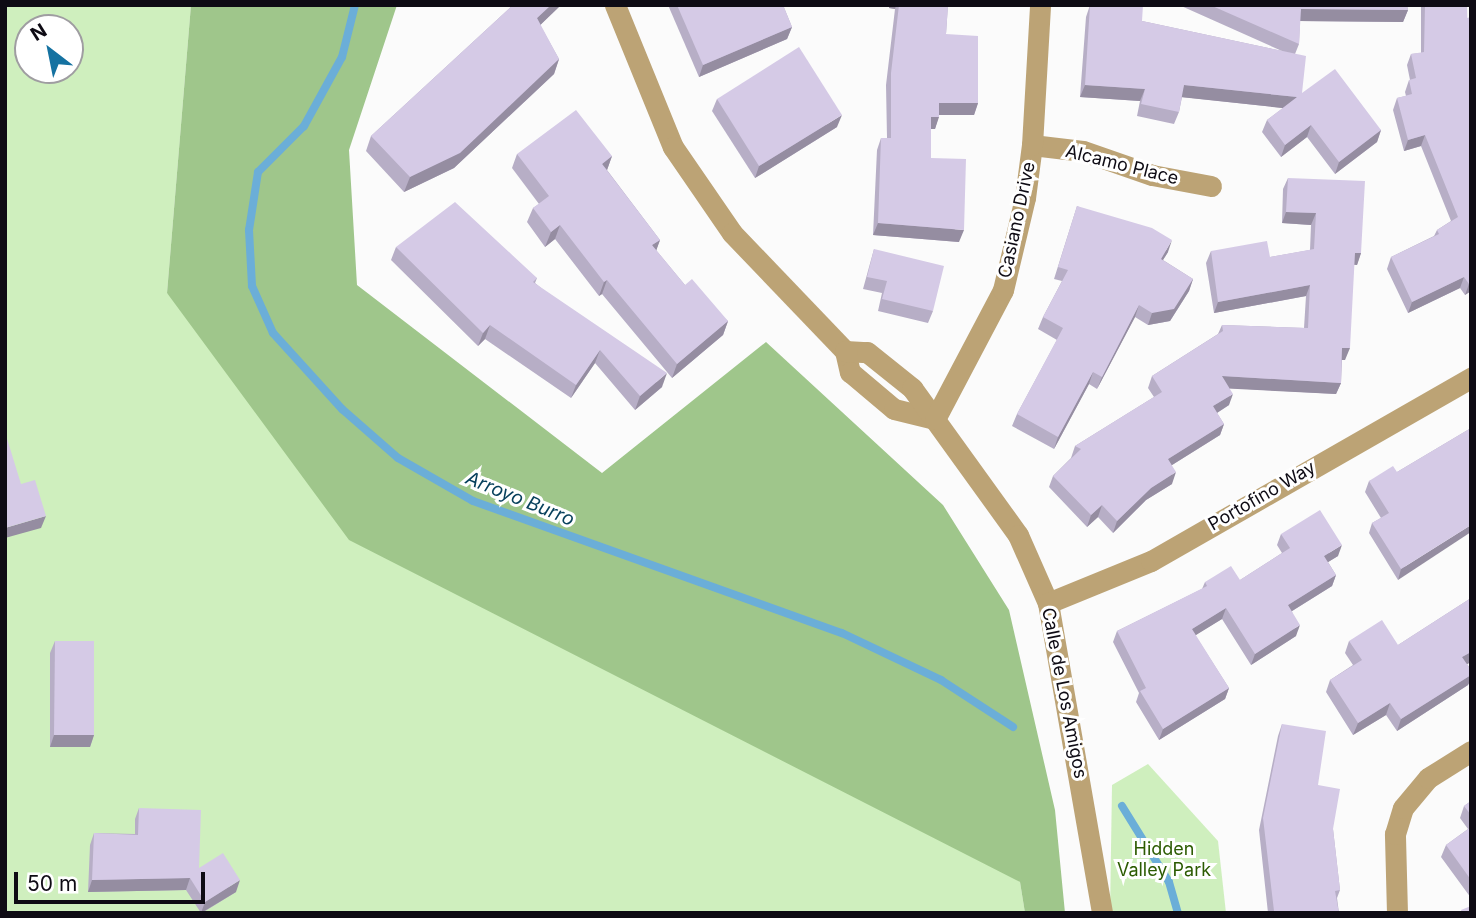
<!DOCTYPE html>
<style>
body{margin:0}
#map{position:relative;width:1476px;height:918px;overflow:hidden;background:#fbfbfb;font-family:Inter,sans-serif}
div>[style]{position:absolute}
.green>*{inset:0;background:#cfefbe}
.forest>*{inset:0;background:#9fc68b}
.stream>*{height:8px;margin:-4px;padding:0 4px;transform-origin:4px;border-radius:4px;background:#6baed8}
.minor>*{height:21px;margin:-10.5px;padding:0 10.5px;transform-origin:10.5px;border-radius:10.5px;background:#bca375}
.wall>*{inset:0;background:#b7aec6}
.shaded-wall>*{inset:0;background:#958da1}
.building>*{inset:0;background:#d5cae6}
span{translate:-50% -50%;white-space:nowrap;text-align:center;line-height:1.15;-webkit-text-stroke:6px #fff;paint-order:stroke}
.street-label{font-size:18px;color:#0e0b14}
.park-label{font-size:18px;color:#2c5b02}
.water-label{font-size:19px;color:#07405c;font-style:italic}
.frame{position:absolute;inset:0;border:7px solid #0e0b14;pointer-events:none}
.north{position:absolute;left:14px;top:14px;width:70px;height:70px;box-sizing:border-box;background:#fff;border:2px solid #9f9da1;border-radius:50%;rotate:328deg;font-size:19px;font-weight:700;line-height:28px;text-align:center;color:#0e0b14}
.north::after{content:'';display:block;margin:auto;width:24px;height:32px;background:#1572a1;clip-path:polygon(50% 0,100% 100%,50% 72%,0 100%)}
.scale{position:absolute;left:14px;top:872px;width:191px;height:32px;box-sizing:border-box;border:4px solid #0e0b14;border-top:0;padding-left:9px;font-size:21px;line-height:24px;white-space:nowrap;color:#0e0b14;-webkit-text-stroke:5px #fff;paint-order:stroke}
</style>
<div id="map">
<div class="green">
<i style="clip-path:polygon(evenodd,5px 5px,191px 5px,167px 293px,1020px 882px,1025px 913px,5px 913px,5px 5px,28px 28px,70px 28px,70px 70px,28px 70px,28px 28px)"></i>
<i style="clip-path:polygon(1148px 764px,1218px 841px,1226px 913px,1110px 913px,1112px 785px)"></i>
</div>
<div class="forest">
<i style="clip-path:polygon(191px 5px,397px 5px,349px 150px,357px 285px,602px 473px,766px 342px,943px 505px,1009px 610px,1055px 810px,1065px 913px,1025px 913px,1020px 882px,349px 540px,167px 293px)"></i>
</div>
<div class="stream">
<i style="left:355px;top:5px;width:54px;rotate:104deg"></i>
<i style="left:342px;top:57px;width:79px;rotate:118.8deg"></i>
<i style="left:304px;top:126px;width:65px;rotate:135deg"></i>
<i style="left:258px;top:172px;width:59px;rotate:98.8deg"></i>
<i style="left:249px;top:230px;width:56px;rotate:86.9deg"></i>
<i style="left:252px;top:286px;width:51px;rotate:65.9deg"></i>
<i style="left:273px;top:333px;width:103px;rotate:47.8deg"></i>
<i style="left:342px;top:409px;width:74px;rotate:41.2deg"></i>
<i style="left:398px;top:458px;width:86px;rotate:29.8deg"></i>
<i style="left:473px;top:501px;width:392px;rotate:19.7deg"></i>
<i style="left:842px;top:633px;width:110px;rotate:25.4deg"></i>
<i style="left:941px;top:680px;width:86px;rotate:33.1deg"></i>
<i style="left:1122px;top:806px;width:89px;rotate:58.3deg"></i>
<i style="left:1169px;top:882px;width:32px;rotate:74deg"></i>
</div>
<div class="minor">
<i style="left:615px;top:5px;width:153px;rotate:67.8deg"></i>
<i style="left:673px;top:147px;width:104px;rotate:55.5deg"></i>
<i style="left:732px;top:233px;width:163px;rotate:46.2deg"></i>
<i style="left:845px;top:351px;width:22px;rotate:77deg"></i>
<i style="left:850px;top:372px;width:57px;rotate:40.1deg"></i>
<i style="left:894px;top:409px;width:42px;rotate:13.7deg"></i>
<i style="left:1032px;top:145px;width:51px;rotate:6.7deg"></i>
<i style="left:1083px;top:151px;width:73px;rotate:19.2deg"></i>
<i style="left:1152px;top:175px;width:60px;rotate:10.6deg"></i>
<i style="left:845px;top:351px;width:22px;rotate:3deg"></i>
<i style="left:867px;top:352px;width:58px;rotate:38.7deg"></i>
<i style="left:912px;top:388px;width:181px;rotate:54.2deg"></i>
<i style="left:1018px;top:535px;width:74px;rotate:66.2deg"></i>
<i style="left:1048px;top:603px;width:315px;rotate:80.1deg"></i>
<i style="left:935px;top:419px;width:146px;rotate:-62.2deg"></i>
<i style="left:1003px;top:290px;width:95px;rotate:-76.6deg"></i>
<i style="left:1025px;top:198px;width:53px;rotate:-82.5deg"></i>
<i style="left:1032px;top:145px;width:140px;rotate:-86.7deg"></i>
<i style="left:1048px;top:603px;width:111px;rotate:-22.2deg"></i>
<i style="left:1151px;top:561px;width:369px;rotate:-29.8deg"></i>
<i style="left:1397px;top:913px;width:79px;rotate:-91.5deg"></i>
<i style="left:1395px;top:834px;width:27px;rotate:-73deg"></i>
<i style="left:1403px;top:808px;width:39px;rotate:-50deg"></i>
<i style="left:1428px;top:778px;width:51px;rotate:-32.1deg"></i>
</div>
<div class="wall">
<i style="clip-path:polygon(513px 5px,561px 5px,540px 25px,559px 59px,554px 74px,454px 168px,404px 192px,366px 151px,371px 136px)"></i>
<i style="clip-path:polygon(668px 5px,783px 5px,792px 27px,787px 39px,699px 77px)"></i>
<i style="clip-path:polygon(889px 5px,948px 5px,946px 34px,978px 103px,974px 115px,939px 115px,935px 129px,931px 129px,931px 158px,959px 242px,873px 235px,877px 150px,881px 138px,887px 138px,886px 85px,895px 9px,889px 8px)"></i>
<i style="clip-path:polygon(1090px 5px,1142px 21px,1282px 51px,1179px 5px,1407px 5px,1408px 10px,1403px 22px,1300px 21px,1299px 44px,1295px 54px,1302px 93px,1381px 130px,1377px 142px,1335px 174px,1307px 137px,1281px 157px,1262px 132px,1267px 120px,1283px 108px,1182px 97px,1179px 112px,1174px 124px,1137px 116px,1140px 101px,1080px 97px,1086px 17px)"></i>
<i style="clip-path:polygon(1421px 5px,1467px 5px,1471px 291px,1465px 295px,1460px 288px,1408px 313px,1387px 269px,1391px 257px,1434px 236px,1437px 230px,1451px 221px,1421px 146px,1404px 151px,1393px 110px,1397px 98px,1406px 96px,1405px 92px,1409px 80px,1410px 80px,1407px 65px,1411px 54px,1421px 53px)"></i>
<i style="clip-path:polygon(717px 99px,837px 127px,755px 178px,712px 111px)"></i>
<i style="clip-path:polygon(517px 154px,612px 156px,607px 170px,660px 240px,656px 250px,685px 285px,728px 321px,723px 335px,672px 378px,602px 294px,599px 296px,555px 239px,545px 247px,527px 222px,533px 208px,539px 204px,512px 168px)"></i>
<i style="clip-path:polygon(1288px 178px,1361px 253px,1357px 265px,1354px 265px,1345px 360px,1342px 360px,1341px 383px,1336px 394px,1230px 388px,1229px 405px,1217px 413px,1224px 424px,1220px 435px,1172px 465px,1172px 484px,1146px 500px,1113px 533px,1098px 517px,1087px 527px,1049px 487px,1053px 476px,1071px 458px,1075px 446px,1154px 397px,1148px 388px,1152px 376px,1218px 334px,1222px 325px,1304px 328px,1306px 296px,1214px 313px,1206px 263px,1211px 251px,1270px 257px,1310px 250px,1311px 225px,1282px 223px,1283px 189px)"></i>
<i style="clip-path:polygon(1077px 206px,1168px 252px,1163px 260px,1193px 279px,1189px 291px,1170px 321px,1148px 325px,1135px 317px,1097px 389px,1089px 384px,1054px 449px,1012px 426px,1017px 414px,1057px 340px,1038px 329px,1043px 317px,1062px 281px,1054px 279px)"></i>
<i style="clip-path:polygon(396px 247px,537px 278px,535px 283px,662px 387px,635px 410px,595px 363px,571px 398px,485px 339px,478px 346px,391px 260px)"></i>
<i style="clip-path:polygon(874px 249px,933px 311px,928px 323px,878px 311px,882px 293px,863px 289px)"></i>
<i style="clip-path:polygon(1471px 428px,1398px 580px,1369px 533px,1372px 523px,1381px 518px,1365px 492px,1369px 481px,1397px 472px)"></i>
<i style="clip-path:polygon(1281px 534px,1338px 556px,1328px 562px,1336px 575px,1332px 586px,1292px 611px,1296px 636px,1251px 665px,1222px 619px,1195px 635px,1229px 688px,1225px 699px,1159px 740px,1136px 702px,1139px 693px,1113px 642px,1117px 631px,1202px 589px,1205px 582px,1240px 580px,1282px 553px,1277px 545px)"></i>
<i style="clip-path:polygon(1471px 598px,1471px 662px,1467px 664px,1471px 670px,1471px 679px,1468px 685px,1397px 731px,1386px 715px,1353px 735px,1326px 692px,1330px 680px,1353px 665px,1345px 653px,1349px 641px,1398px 645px)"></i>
<i style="clip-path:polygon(55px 641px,94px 735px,90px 747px,50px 747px,50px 653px)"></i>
<i style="clip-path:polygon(1282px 724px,1318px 785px,1333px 829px,1340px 890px,1337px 898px,1339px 913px,1268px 913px,1259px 830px,1278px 736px)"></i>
<i style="clip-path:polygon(1471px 801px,1471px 898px,1441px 857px,1446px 845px,1468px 829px,1460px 818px,1464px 806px)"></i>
<i style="clip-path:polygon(139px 808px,199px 868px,236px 892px,202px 913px,201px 913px,186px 890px,88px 892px,90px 845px,94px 833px,135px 834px,135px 819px)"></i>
</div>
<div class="shaded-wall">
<i style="clip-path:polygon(551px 5px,561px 5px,531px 34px,537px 18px)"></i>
<i style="clip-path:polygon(890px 5px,896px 5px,895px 9px,889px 8px)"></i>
<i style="clip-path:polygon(1301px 9px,1408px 10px,1403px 22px,1297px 21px)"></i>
<i style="clip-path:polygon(792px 27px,787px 39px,699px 77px,703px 65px)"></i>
<i style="clip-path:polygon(559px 59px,554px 74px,454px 168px,404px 192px,410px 177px)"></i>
<i style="clip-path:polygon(1085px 85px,1145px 89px,1140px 101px,1080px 97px)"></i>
<i style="clip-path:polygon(1184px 85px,1297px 97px,1292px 109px,1180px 97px)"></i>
<i style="clip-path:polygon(939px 103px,978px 103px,974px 115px,935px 115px)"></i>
<i style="clip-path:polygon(842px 115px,837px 127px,755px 178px,759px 166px)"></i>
<i style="clip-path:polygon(931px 117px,939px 117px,935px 129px,927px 129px)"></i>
<i style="clip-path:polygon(1311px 125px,1307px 137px,1281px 157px,1285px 145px)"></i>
<i style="clip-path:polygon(1381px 130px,1377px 142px,1335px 174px,1339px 162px)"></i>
<i style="clip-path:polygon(1425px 135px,1421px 146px,1404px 151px,1408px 140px)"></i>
<i style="clip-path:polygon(612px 156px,607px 170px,602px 164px)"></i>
<i style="clip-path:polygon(1286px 212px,1316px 213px,1311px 225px,1282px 223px)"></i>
<i style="clip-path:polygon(878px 223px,964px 230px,959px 242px,873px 235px)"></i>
<i style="clip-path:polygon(560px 225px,555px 239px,545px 247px,551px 232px)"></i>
<i style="clip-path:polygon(660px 240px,655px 254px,652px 245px)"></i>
<i style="clip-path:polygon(1172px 240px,1168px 252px,1156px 271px,1161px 259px)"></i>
<i style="clip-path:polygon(1355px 253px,1361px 253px,1357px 265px,1351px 264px)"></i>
<i style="clip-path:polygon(1464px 277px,1460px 288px,1408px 313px,1412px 302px)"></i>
<i style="clip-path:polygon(1193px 279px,1189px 291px,1170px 321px,1148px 325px,1152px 313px)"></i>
<i style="clip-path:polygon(607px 280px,602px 294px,599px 296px,604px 282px)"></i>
<i style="clip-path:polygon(1471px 282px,1471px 291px,1465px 295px,1469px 284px)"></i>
<i style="clip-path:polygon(1310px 285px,1306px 296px,1214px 313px,1218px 302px)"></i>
<i style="clip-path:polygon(1139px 305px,1135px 317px,1097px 389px,1102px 377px)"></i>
<i style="clip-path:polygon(728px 321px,723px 335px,672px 378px,677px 364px)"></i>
<i style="clip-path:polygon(490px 325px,485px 339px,478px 346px,483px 333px)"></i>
<i style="clip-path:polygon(1342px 348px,1350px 348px,1345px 360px,1338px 360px)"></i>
<i style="clip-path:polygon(600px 350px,595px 363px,571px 398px,576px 385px)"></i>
<i style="clip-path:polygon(1093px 372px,1089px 384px,1054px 449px,1058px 437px)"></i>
<i style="clip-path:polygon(667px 373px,662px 387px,635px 410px,640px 396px)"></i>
<i style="clip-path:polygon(1222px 376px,1341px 383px,1336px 394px,1218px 388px)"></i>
<i style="clip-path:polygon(1233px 394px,1229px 405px,1209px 418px,1213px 406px)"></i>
<i style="clip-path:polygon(1224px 424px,1220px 435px,1164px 470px,1168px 459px)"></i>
<i style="clip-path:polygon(1176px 472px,1172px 484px,1146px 500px,1113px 533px,1117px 521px,1151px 488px)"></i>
<i style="clip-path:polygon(1102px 505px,1098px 517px,1087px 527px,1091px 515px)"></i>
<i style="clip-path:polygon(46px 516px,41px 528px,5px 538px,5px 528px)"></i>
<i style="clip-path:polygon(1471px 525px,1471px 532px,1398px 580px,1401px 569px)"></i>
<i style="clip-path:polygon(1342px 545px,1338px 556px,1320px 567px,1324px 556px)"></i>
<i style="clip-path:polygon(1336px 575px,1332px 586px,1284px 616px,1288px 605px)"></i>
<i style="clip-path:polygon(1226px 608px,1222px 619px,1188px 640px,1192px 629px)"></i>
<i style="clip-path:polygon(1300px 625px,1296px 636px,1251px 665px,1255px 654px)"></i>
<i style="clip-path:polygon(1471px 652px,1471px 662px,1458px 669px,1462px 657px)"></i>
<i style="clip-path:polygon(1471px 675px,1471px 679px,1468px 685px,1397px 731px,1401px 719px)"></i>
<i style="clip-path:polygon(1229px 688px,1225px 699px,1159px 740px,1163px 729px)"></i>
<i style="clip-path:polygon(1390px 703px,1386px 715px,1353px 735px,1358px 723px)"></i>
<i style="clip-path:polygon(54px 735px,94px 735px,90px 747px,50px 747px)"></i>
<i style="clip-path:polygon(190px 878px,186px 890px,88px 892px,92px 880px)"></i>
<i style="clip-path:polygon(240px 880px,236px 892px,201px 913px,205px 902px)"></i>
</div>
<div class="building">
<i style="clip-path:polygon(513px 5px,551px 5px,537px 18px,559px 59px,460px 153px,410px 177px,371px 136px)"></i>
<i style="clip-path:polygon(677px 5px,783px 5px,792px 27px,703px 65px)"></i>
<i style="clip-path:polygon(899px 5px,948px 5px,946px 34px,978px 36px,978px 103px,939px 103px,939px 117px,931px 117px,931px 158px,966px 159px,964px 230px,878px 223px,881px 138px,891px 138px,891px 73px)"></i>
<i style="clip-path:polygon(1090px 5px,1143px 5px,1142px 21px,1306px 56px,1302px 93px,1335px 69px,1381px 130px,1339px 162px,1311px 125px,1285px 145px,1267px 120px,1297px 97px,1184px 85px,1179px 112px,1141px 104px,1145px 89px,1085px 85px)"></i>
<i style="clip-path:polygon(1210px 5px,1407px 5px,1408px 10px,1301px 9px,1299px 44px)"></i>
<i style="clip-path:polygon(1425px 5px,1467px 5px,1467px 18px,1471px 17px,1471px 282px,1469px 284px,1464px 277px,1412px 302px,1391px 257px,1439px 234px,1437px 230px,1458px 217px,1425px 135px,1408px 140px,1397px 98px,1412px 94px,1409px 80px,1416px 78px,1411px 54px,1424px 52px)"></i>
<i style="clip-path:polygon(799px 47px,842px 115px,759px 166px,717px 99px)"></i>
<i style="clip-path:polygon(576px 110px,612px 156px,602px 164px,660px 240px,652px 245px,685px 285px,692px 279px,728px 321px,677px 364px,607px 280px,604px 282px,560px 225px,551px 232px,533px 208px,549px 196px,517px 154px)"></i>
<i style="clip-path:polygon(1288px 178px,1365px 181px,1361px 253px,1355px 253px,1350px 348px,1342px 348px,1341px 383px,1222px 376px,1233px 394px,1213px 406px,1224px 424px,1168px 459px,1176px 472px,1151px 488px,1117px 521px,1102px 505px,1091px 515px,1053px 476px,1081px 449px,1075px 446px,1162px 392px,1152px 376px,1223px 331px,1222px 325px,1308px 328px,1310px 285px,1218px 302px,1211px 251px,1267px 241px,1270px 257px,1314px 249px,1316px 213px,1286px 212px)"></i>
<i style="clip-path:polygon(455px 202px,537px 278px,533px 282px,667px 373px,640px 396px,600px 350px,576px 385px,490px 325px,483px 333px,396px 247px)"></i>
<i style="clip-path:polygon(1077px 206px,1152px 228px,1172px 240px,1161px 259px,1193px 279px,1174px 309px,1152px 313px,1139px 305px,1102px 377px,1093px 372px,1058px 437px,1017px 414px,1063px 328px,1043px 317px,1068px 270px,1058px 267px)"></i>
<i style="clip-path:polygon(874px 249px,944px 266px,933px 311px,882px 299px,887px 281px,867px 277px)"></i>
<i style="clip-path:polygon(1471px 428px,1471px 525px,1401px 569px,1372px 523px,1389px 513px,1369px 481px,1393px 466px,1397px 472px)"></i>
<i style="clip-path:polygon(5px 432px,21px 484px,35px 480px,46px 516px,5px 528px)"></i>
<i style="clip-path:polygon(1320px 510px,1342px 545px,1324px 556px,1336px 575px,1288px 605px,1300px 625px,1255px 654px,1226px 608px,1192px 629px,1229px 688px,1163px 729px,1140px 691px,1146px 688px,1117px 631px,1207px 586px,1205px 582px,1231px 566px,1240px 580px,1290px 548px,1281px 534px)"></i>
<i style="clip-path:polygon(1471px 598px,1471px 652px,1462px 657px,1471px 670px,1471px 675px,1401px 719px,1390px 703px,1358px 723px,1330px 680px,1362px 660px,1349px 641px,1382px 620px,1398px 645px)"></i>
<i style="clip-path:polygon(55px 641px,94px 641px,94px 735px,54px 735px)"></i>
<i style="clip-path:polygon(1282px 724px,1326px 731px,1318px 785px,1340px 789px,1333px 829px,1340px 890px,1335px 891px,1339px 913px,1270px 913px,1270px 911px,1274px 911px,1263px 818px)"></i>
<i style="clip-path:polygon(1471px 801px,1471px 815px,1464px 806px)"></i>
<i style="clip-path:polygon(139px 808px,201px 810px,199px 868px,223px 853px,240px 880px,205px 902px,190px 878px,92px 880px,94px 833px,138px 835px)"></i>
<i style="clip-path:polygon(1471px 827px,1471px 880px,1446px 845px)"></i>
<i style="clip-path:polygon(1471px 906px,1471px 913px,1462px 913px,1461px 910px)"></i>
</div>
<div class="street-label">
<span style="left:1122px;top:165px;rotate:14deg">Alcamo Place</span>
<span style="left:1017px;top:220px;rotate:-78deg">Casiano Drive</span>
<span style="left:1262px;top:496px;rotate:-30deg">Portofino Way</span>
<span style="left:1064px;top:693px;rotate:79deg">Calle de Los Amigos</span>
</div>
<div class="park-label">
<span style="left:1164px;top:860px">Hidden<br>Valley Park</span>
</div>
<div class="water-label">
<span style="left:520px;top:499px;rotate:22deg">Arroyo Burro</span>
</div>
<div class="frame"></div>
<div class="north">N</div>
<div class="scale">50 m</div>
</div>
